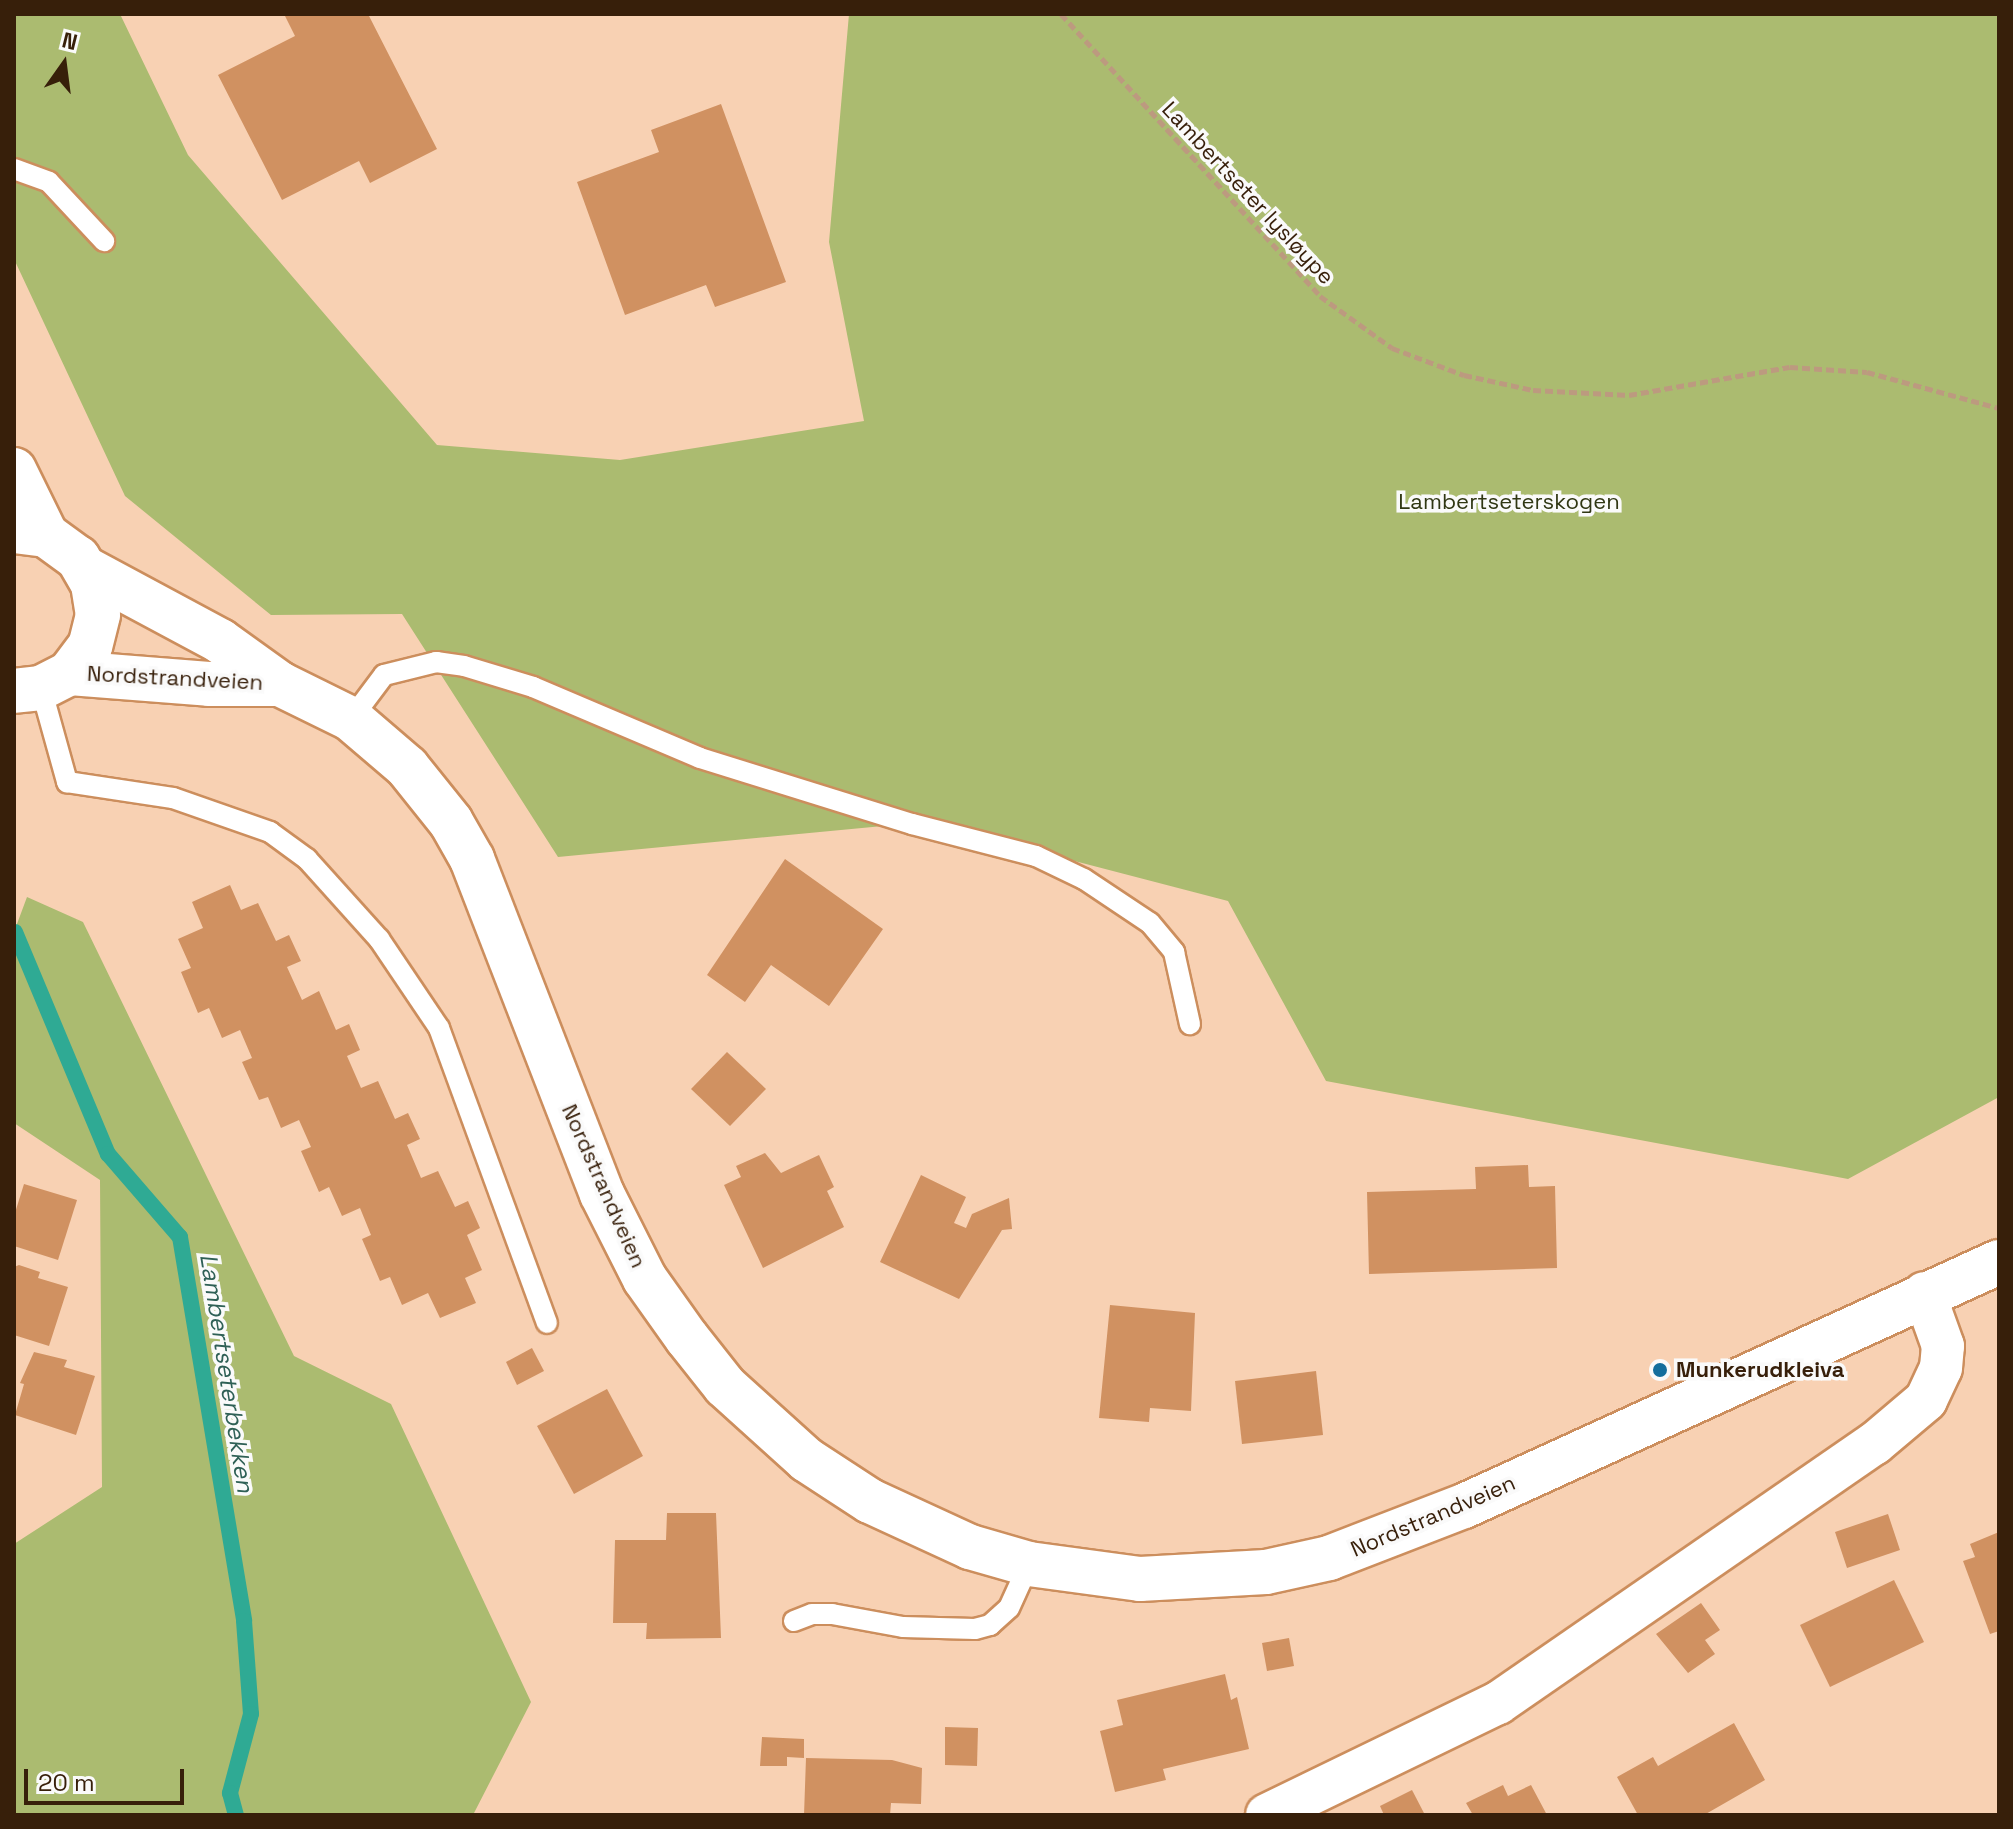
<!DOCTYPE html>
<meta charset="utf-8">
<style>
body{margin:0}
#map{position:relative;width:2013px;height:1829px;overflow:hidden;background:#f8d1b3;font-family:"Space Grotesk",sans-serif}
div>[style]{position:absolute}
.green>*{inset:0;background:#abbb70}
.stream>*{height:16px;margin:-8px;padding:0 8px;transform-origin:8px;border-radius:8px;background:#2faa94}
.building>*{inset:0;background:#d09161}
.path>*{height:5px;margin-top:-2.5px;transform-origin:0;background:repeating-linear-gradient(90deg,#bc9a7f 0 8px,transparent 0 12px)}
.roads{filter:drop-shadow(2px 0 #cc8e5d) drop-shadow(-2px 0 #cc8e5d) drop-shadow(0 2px #cc8e5d) drop-shadow(0 -2px #cc8e5d)}
.lane>*{height:20px;margin:-10px;padding:0 10px;transform-origin:10px;border-radius:10px;background:#fff}
.street>*{height:42px;margin:-21px;padding:0 21px;transform-origin:21px;border-radius:21px;background:#fff}
.secondary>*{height:44px;margin:-22px;padding:0 22px;transform-origin:22px;border-radius:22px;background:#fff}
.dots>*{width:22px;height:22px;translate:-50% -50%;box-sizing:border-box;border:4px solid #fafafa;border-radius:50%}
span{translate:-50% -50%;white-space:nowrap;text-align:center;line-height:1.15;-webkit-text-stroke:7px #fafafa;paint-order:stroke}
.street-label{font-size:22px;color:#371f0a}
.park-label{font-size:22px;color:#303713}
.poi-label{font-size:22px;color:#371f0a;font-weight:700}
.left{translate:0 -50%;text-align:left}
.water-label{font-size:24px;color:#2f6056;font-style:italic}
.frame{position:absolute;inset:0;border:16px solid #371f0a;pointer-events:none}
.north{position:absolute;left:24px;top:24px;width:80px;height:80px;-webkit-text-stroke:6px #fafafa;paint-order:stroke;rotate:14deg;font-size:22px;font-weight:700;line-height:32px;text-align:center;color:#371f0a}
.north::after{content:'';display:block;margin:auto;width:28px;height:36px;background:#371f0a;clip-path:polygon(50% 0,100% 100%,50% 72%,0 100%)}
.scale{position:absolute;left:24px;top:1769px;width:160px;height:36px;box-sizing:border-box;border:4px solid #371f0a;border-top:0;padding-left:10px;font-size:24px;line-height:28px;white-space:nowrap;color:#371f0a;-webkit-text-stroke:6px #fafafa;paint-order:stroke}
</style>
<div id="map">
<div class="green">
<i style="clip-path:polygon(14px 14px,120px 14px,188px 155px,437px 445px,620px 460px,864px 421px,829px 242px,849px 14px,1999px 14px,1999px 1097px,1848px 1179px,1326px 1081px,1228px 901px,925px 822px,558px 857px,402px 614px,271px 615px,125px 496px,14px 259px)"></i>
<i style="clip-path:polygon(27px 897px,83px 922px,294px 1356px,391px 1404px,531px 1702px,473px 1815px,14px 1815px,14px 1544px,102px 1487px,100px 1180px,14px 1123px,14px 932px)"></i>
</div>
<div class="stream">
<i style="left:15px;top:932px;width:241px;rotate:67.3deg"></i>
<i style="left:108px;top:1154px;width:110px;rotate:49.1deg"></i>
<i style="left:180px;top:1237px;width:389px;rotate:80.5deg"></i>
<i style="left:244px;top:1621px;width:93px;rotate:85.7deg"></i>
<i style="left:251px;top:1714px;width:82px;rotate:104.9deg"></i>
<i style="left:230px;top:1793px;width:23px;rotate:75deg"></i>
</div>
<div class="building">
<i style="clip-path:polygon(284px 14px,368px 14px,437px 149px,370px 183px,359px 161px,282px 200px,218px 75px,295px 36px)"></i>
<i style="clip-path:polygon(721px 104px,786px 282px,715px 307px,706px 285px,625px 315px,577px 182px,659px 152px,651px 130px)"></i>
<i style="clip-path:polygon(785px 859px,883px 929px,829px 1006px,771px 965px,745px 1002px,707px 975px)"></i>
<i style="clip-path:polygon(230px 885px,241px 910px,258px 903px,276px 941px,289px 935px,301px 961px,287px 967px,302px 1000px,319px 991px,336px 1030px,349px 1024px,360px 1050px,347px 1056px,361px 1088px,378px 1081px,395px 1119px,408px 1113px,420px 1139px,407px 1145px,421px 1178px,438px 1171px,455px 1207px,468px 1201px,480px 1228px,467px 1235px,482px 1270px,465px 1278px,476px 1303px,440px 1318px,428px 1293px,402px 1305px,390px 1277px,380px 1281px,362px 1239px,371px 1235px,360px 1208px,342px 1216px,329px 1187px,319px 1192px,301px 1151px,311px 1147px,299px 1120px,281px 1128px,268px 1097px,259px 1100px,242px 1062px,252px 1058px,240px 1030px,222px 1038px,209px 1008px,198px 1013px,181px 972px,191px 968px,178px 939px,203px 928px,192px 902px)"></i>
<i style="clip-path:polygon(727px 1052px,766px 1089px,730px 1126px,691px 1089px)"></i>
<i style="clip-path:polygon(765px 1153px,781px 1173px,819px 1155px,834px 1187px,827px 1191px,844px 1227px,763px 1268px,724px 1185px,741px 1177px,736px 1166px)"></i>
<i style="clip-path:polygon(1528px 1165px,1529px 1187px,1555px 1186px,1557px 1268px,1369px 1274px,1367px 1192px,1476px 1189px,1475px 1167px)"></i>
<i style="clip-path:polygon(921px 1175px,966px 1197px,954px 1223px,966px 1228px,972px 1214px,1009px 1198px,1012px 1229px,1002px 1230px,959px 1299px,880px 1262px)"></i>
<i style="clip-path:polygon(24px 1184px,77px 1200px,58px 1260px,14px 1246px,14px 1216px)"></i>
<i style="clip-path:polygon(19px 1265px,40px 1272px,38px 1278px,68px 1287px,49px 1346px,14px 1335px,14px 1267px)"></i>
<i style="clip-path:polygon(1110px 1305px,1195px 1313px,1191px 1411px,1150px 1408px,1149px 1422px,1099px 1418px)"></i>
<i style="clip-path:polygon(532px 1348px,544px 1371px,517px 1385px,506px 1362px)"></i>
<i style="clip-path:polygon(34px 1352px,67px 1360px,64px 1367px,95px 1376px,76px 1435px,15px 1415px,24px 1384px,20px 1383px)"></i>
<i style="clip-path:polygon(1316px 1371px,1323px 1435px,1242px 1444px,1235px 1381px)"></i>
<i style="clip-path:polygon(607px 1389px,643px 1456px,574px 1494px,537px 1426px)"></i>
<i style="clip-path:polygon(667px 1513px,716px 1513px,721px 1638px,646px 1639px,647px 1623px,613px 1623px,615px 1540px,666px 1540px)"></i>
<i style="clip-path:polygon(1888px 1514px,1900px 1550px,1847px 1568px,1835px 1532px)"></i>
<i style="clip-path:polygon(1999px 1532px,1999px 1631px,1990px 1634px,1963px 1561px,1975px 1557px,1970px 1544px)"></i>
<i style="clip-path:polygon(1894px 1580px,1924px 1642px,1830px 1687px,1800px 1625px)"></i>
<i style="clip-path:polygon(1701px 1603px,1720px 1630px,1705px 1640px,1715px 1654px,1688px 1673px,1656px 1634px)"></i>
<i style="clip-path:polygon(1289px 1638px,1294px 1666px,1267px 1671px,1262px 1643px)"></i>
<i style="clip-path:polygon(1225px 1674px,1231px 1700px,1237px 1697px,1249px 1749px,1163px 1769px,1166px 1780px,1115px 1792px,1100px 1731px,1123px 1725px,1117px 1700px)"></i>
<i style="clip-path:polygon(1734px 1723px,1765px 1780px,1704px 1815px,1638px 1815px,1617px 1777px,1653px 1757px,1658px 1766px)"></i>
<i style="clip-path:polygon(945px 1727px,978px 1728px,977px 1766px,945px 1765px)"></i>
<i style="clip-path:polygon(762px 1737px,804px 1739px,804px 1758px,787px 1757px,787px 1766px,760px 1766px)"></i>
<i style="clip-path:polygon(806px 1758px,892px 1760px,922px 1768px,921px 1804px,891px 1803px,890px 1815px,804px 1815px)"></i>
<i style="clip-path:polygon(1503px 1785px,1508px 1796px,1531px 1785px,1547px 1815px,1473px 1815px,1466px 1803px)"></i>
<i style="clip-path:polygon(1412px 1790px,1425px 1815px,1384px 1815px,1380px 1806px)"></i>
</div>
<div class="path">
<i style="left:1061px;top:14px;width:383px;rotate:47.4deg"></i>
<i style="left:1320px;top:296px;width:89px;rotate:35.8deg"></i>
<i style="left:1392px;top:348px;width:77px;rotate:20.6deg"></i>
<i style="left:1464px;top:375px;width:71px;rotate:12.3deg"></i>
<i style="left:1533px;top:390px;width:96px;rotate:3deg"></i>
<i style="left:1629px;top:395px;width:163px;rotate:-9.9deg"></i>
<i style="left:1790px;top:367px;width:77px;rotate:3.7deg"></i>
<i style="left:1867px;top:372px;width:137px;rotate:15.3deg"></i>
</div>
<div class="roads">
<div class="lane">
<i style="left:14px;top:169px;width:37px;rotate:20deg"></i>
<i style="left:49px;top:182px;width:81px;rotate:47deg"></i>
<i style="left:41px;top:688px;width:98px;rotate:74.5deg"></i>
<i style="left:67px;top:782px;width:107px;rotate:8.6deg"></i>
<i style="left:173px;top:798px;width:103px;rotate:19.3deg"></i>
<i style="left:270px;top:832px;width:46px;rotate:36.1deg"></i>
<i style="left:307px;top:859px;width:108px;rotate:48deg"></i>
<i style="left:379px;top:939px;width:107px;rotate:56deg"></i>
<i style="left:439px;top:1028px;width:314px;rotate:69.9deg"></i>
<i style="left:351px;top:719px;width:55px;rotate:-53.1deg"></i>
<i style="left:384px;top:675px;width:54px;rotate:-14deg"></i>
<i style="left:436px;top:662px;width:28px;rotate:8deg"></i>
<i style="left:464px;top:666px;width:72px;rotate:16.9deg"></i>
<i style="left:533px;top:687px;width:181px;rotate:23deg"></i>
<i style="left:700px;top:758px;width:222px;rotate:17.3deg"></i>
<i style="left:912px;top:824px;width:128px;rotate:14.5deg"></i>
<i style="left:1036px;top:856px;width:53px;rotate:25.6deg"></i>
<i style="left:1084px;top:879px;width:79px;rotate:33.7deg"></i>
<i style="left:1150px;top:923px;width:38px;rotate:50deg"></i>
<i style="left:1174px;top:952px;width:74px;rotate:77.5deg"></i>
<i style="left:794px;top:1621px;width:19px;rotate:-21deg"></i>
<i style="left:812px;top:1614px;width:20px"></i>
<i style="left:832px;top:1614px;width:72px;rotate:10.4deg"></i>
<i style="left:903px;top:1627px;width:72px;rotate:1.6deg"></i>
<i style="left:975px;top:1629px;width:16px;rotate:-15deg"></i>
<i style="left:990px;top:1625px;width:25px;rotate:-42deg"></i>
<i style="left:1009px;top:1608px;width:48px;rotate:-65.6deg"></i>
</div>
<div class="street">
<i style="left:1267px;top:1815px;width:257px;rotate:-25.9deg"></i>
<i style="left:1498px;top:1703px;width:457px;rotate:-34.6deg"></i>
<i style="left:1874px;top:1444px;width:68px;rotate:-40.2deg"></i>
<i style="left:1926px;top:1400px;width:35px;rotate:-65deg"></i>
<i style="left:1941px;top:1368px;width:22px;rotate:-85deg"></i>
<i style="left:1943px;top:1346px;width:56px;rotate:-109.7deg"></i>
</div>
<div class="secondary">
<i style="left:14px;top:470px;width:72px;rotate:63.8deg"></i>
<i style="left:14px;top:531px;width:32px;rotate:7deg"></i>
<i style="left:46px;top:535px;width:39px;rotate:36deg"></i>
<i style="left:78px;top:558px;width:30px;rotate:60deg"></i>
<i style="left:93px;top:584px;width:31px;rotate:81deg"></i>
<i style="left:98px;top:615px;width:32px;rotate:104deg"></i>
<i style="left:90px;top:646px;width:34px;rotate:127deg"></i>
<i style="left:70px;top:673px;width:33px;rotate:153deg"></i>
<i style="left:41px;top:688px;width:27px;rotate:174deg"></i>
<i style="left:86px;top:569px;width:152px;rotate:28.2deg"></i>
<i style="left:220px;top:641px;width:74px;rotate:35.6deg"></i>
<i style="left:280px;top:684px;width:79px;rotate:26.2deg"></i>
<i style="left:351px;top:719px;width:74px;rotate:40.6deg"></i>
<i style="left:407px;top:767px;width:70px;rotate:51.3deg"></i>
<i style="left:451px;top:822px;width:43px;rotate:60.4deg"></i>
<i style="left:472px;top:859px;width:359px;rotate:68.8deg"></i>
<i style="left:602px;top:1194px;width:95px;rotate:63.2deg"></i>
<i style="left:645px;top:1279px;width:72px;rotate:54.6deg"></i>
<i style="left:687px;top:1338px;width:61px;rotate:51.6deg"></i>
<i style="left:725px;top:1386px;width:110px;rotate:42.1deg"></i>
<i style="left:807px;top:1460px;width:75px;rotate:33.1deg"></i>
<i style="left:870px;top:1501px;width:110px;rotate:24.7deg"></i>
<i style="left:970px;top:1547px;width:61px;rotate:16.1deg"></i>
<i style="left:1029px;top:1564px;width:112px;rotate:7.7deg"></i>
<i style="left:1140px;top:1579px;width:126px;rotate:-3.2deg"></i>
<i style="left:1266px;top:1572px;width:65px;rotate:-12.5deg"></i>
<i style="left:1329px;top:1558px;width:145px;rotate:-21.1deg"></i>
<i style="left:1464px;top:1506px;width:588px;rotate:-24.52deg"></i>
<i style="left:70px;top:673px;width:139px;rotate:4.5deg"></i>
<i style="left:209px;top:684px;width:71px"></i>
</div>
</div>
<div class="dots">
<i style="left:1660px;top:1370px;background:#146e9d"></i>
</div>
<div class="street-label">
<span style="left:1248px;top:193px;rotate:47deg">Lambertseter lysløype</span>
<span style="left:175px;top:678px;rotate:3deg">Nordstrandveien</span>
<span style="left:604px;top:1186px;rotate:66deg">Nordstrandveien</span>
<span style="left:1433px;top:1516px;rotate:-23deg">Nordstrandveien</span>
</div>
<div class="park-label">
<span style="left:1509px;top:502px">Lambertseterskogen</span>
</div>
<div class="poi-label">
<span class="left" style="left:1676px;top:1370px">Munkerudkleiva</span>
</div>
<div class="water-label">
<span style="left:227px;top:1373px;rotate:81deg">Lambertseterbekken</span>
</div>
<div class="frame"></div>
<div class="north">N</div>
<div class="scale">20 m</div>
</div>
